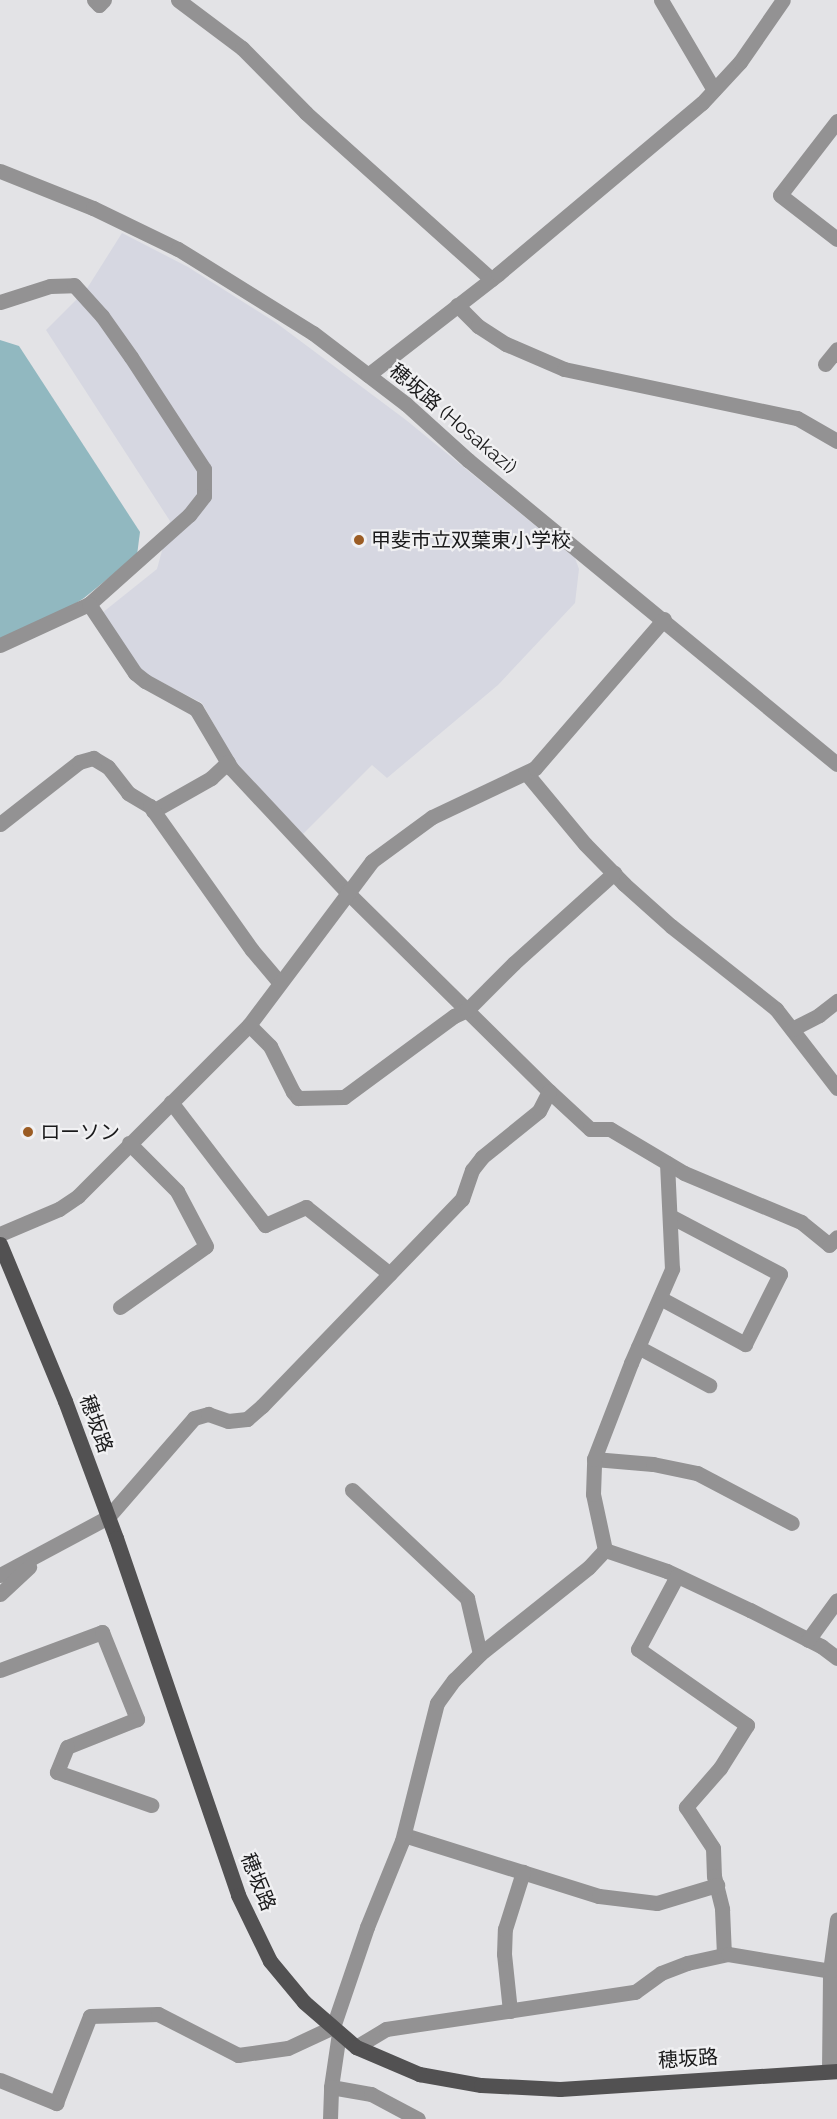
<!DOCTYPE html>
<meta charset="utf-8">
<style>
body{margin:0}
#map{position:relative;width:837px;height:2119px;overflow:hidden;background:#e3e3e6;font-family:Raleway,"Noto Sans JP",sans-serif}
div>[style]{position:absolute}
.built>*{inset:0;background:#d6d7e1}
.water>*{inset:0;background:#91b8c0}
.minor>*{height:15px;margin:-7.5px;padding:0 7.5px;transform-origin:7.5px;border-radius:7.5px;background:#939293}
.major>*{height:15px;margin:-7.5px;padding:0 7.5px;transform-origin:7.5px;border-radius:7.5px;background:#525152}
.dots>*{width:16px;height:16px;translate:-50% -50%;box-sizing:border-box;border:3px solid #f1f1f3;border-radius:50%}
span{translate:-50% -50%;white-space:nowrap;text-align:center;line-height:1.15;-webkit-text-stroke:4.5px #f1f1f3;paint-order:stroke}
.street-label{font-size:20px;color:#1a1a1b}
.poi-label{font-size:20px;color:#1a1a1b}
.left{translate:0 -50%;text-align:left}
</style>
<div id="map">
<div class="built">
<i style="clip-path:polygon(122px 233px,188px 267px,275px 322px,406px 420px,575px 558px,579px 569px,575px 603px,498px 685px,387px 778px,372px 765px,303px 834px,235px 762px,202px 703px,142px 672px,102px 613px,157px 569px,170px 521px,46px 330px,86px 290px)"></i>
</div>
<div class="water">
<i style="clip-path:polygon(0 340px,19px 346px,140px 532px,137px 555px,84px 598px,0 652px)"></i>
</div>
<div class="minor">
<i style="left:94px;top:0;width:7px;rotate:45deg"></i>
<i style="left:99px;top:5px;width:7px;rotate:-45deg"></i>
<i style="left:178px;top:0;width:80px;rotate:36.9deg"></i>
<i style="left:242px;top:48px;width:91px;rotate:45.4deg"></i>
<i style="left:306px;top:113px;width:249px;rotate:41.9deg"></i>
<i style="left:661px;top:0;width:104px;rotate:59.5deg"></i>
<i style="left:837px;top:121px;width:93px;rotate:127.6deg"></i>
<i style="left:780px;top:195px;width:72px;rotate:37.7deg"></i>
<i style="left:0;top:171px;width:100px;rotate:21.7deg"></i>
<i style="left:93px;top:208px;width:94px;rotate:25.8deg"></i>
<i style="left:178px;top:249px;width:159px;rotate:31.9deg"></i>
<i style="left:313px;top:333px;width:117px;rotate:37.4deg"></i>
<i style="left:406px;top:404px;width:84px;rotate:42.1deg"></i>
<i style="left:468px;top:460px;width:478px;rotate:39.5deg"></i>
<i style="left:0;top:302px;width:52px;rotate:-17.7deg"></i>
<i style="left:50px;top:286px;width:24px;rotate:-2deg"></i>
<i style="left:74px;top:285px;width:42px;rotate:47.9deg"></i>
<i style="left:102px;top:316px;width:50px;rotate:54.7deg"></i>
<i style="left:131px;top:357px;width:134px;rotate:56.9deg"></i>
<i style="left:204px;top:469px;width:27px;rotate:90deg"></i>
<i style="left:204px;top:496px;width:24px;rotate:128deg"></i>
<i style="left:189px;top:515px;width:134px;rotate:138.3deg"></i>
<i style="left:89px;top:604px;width:98px;rotate:155.3deg"></i>
<i style="left:457px;top:305px;width:30px;rotate:45deg"></i>
<i style="left:478px;top:326px;width:33px;rotate:33deg"></i>
<i style="left:506px;top:344px;width:63px;rotate:23.3deg"></i>
<i style="left:564px;top:369px;width:238px;rotate:11.9deg"></i>
<i style="left:797px;top:418px;width:46px;rotate:29.9deg"></i>
<i style="left:825px;top:364px;width:19px;rotate:-51deg"></i>
<i style="left:368px;top:375px;width:165px;rotate:-37.8deg"></i>
<i style="left:498px;top:274px;width:266px;rotate:-40deg"></i>
<i style="left:702px;top:103px;width:56px;rotate:-47.2deg"></i>
<i style="left:740px;top:62px;width:75px;rotate:-55.3deg"></i>
<i style="left:89px;top:604px;width:83px;rotate:56.3deg"></i>
<i style="left:135px;top:673px;width:13px;rotate:39deg"></i>
<i style="left:145px;top:681px;width:58px;rotate:28.8deg"></i>
<i style="left:196px;top:709px;width:69px;rotate:59.3deg"></i>
<i style="left:231px;top:768px;width:170px;rotate:46.9deg"></i>
<i style="left:347px;top:892px;width:284px;rotate:44.6deg"></i>
<i style="left:549px;top:1091px;width:56px;rotate:42.8deg"></i>
<i style="left:590px;top:1129px;width:20px"></i>
<i style="left:610px;top:1129px;width:86px;rotate:30.7deg"></i>
<i style="left:684px;top:1173px;width:127px;rotate:22.7deg"></i>
<i style="left:801px;top:1222px;width:36px;rotate:39deg"></i>
<i style="left:829px;top:1245px;width:11px;rotate:-45deg"></i>
<i style="left:526px;top:773px;width:92px;rotate:50.3deg"></i>
<i style="left:585px;top:844px;width:56px;rotate:45.7deg"></i>
<i style="left:624px;top:884px;width:63px;rotate:41.8deg"></i>
<i style="left:671px;top:926px;width:134px;rotate:38.3deg"></i>
<i style="left:776px;top:1009px;width:100px;rotate:52.3deg"></i>
<i style="left:153px;top:811px;width:67px;rotate:-29.6deg"></i>
<i style="left:211px;top:778px;width:23px;rotate:-43deg"></i>
<i style="left:0;top:824px;width:100px;rotate:-38.1deg"></i>
<i style="left:79px;top:762px;width:15px;rotate:-16deg"></i>
<i style="left:93px;top:758px;width:17px;rotate:31deg"></i>
<i style="left:108px;top:767px;width:33px;rotate:52deg"></i>
<i style="left:128px;top:793px;width:26px;rotate:31deg"></i>
<i style="left:150px;top:806px;width:176px;rotate:54.7deg"></i>
<i style="left:252px;top:950px;width:43px;rotate:49.7deg"></i>
<i style="left:249px;top:1025px;width:30px;rotate:45deg"></i>
<i style="left:270px;top:1046px;width:51px;rotate:63.4deg"></i>
<i style="left:293px;top:1092px;width:8px;rotate:50deg"></i>
<i style="left:298px;top:1098px;width:46px;rotate:-1.2deg"></i>
<i style="left:344px;top:1097px;width:137px;rotate:-36.4deg"></i>
<i style="left:454px;top:1016px;width:14px;rotate:-25deg"></i>
<i style="left:467px;top:1010px;width:66px;rotate:-45deg"></i>
<i style="left:514px;top:963px;width:135px;rotate:-42deg"></i>
<i style="left:792px;top:1029px;width:30px;rotate:-27deg"></i>
<i style="left:819px;top:1015px;width:23px;rotate:-38deg"></i>
<i style="left:171px;top:1102px;width:155px;rotate:52.6deg"></i>
<i style="left:265px;top:1225px;width:45px;rotate:-23.7deg"></i>
<i style="left:306px;top:1207px;width:107px;rotate:38.6deg"></i>
<i style="left:0;top:1234px;width:64px;rotate:-23deg"></i>
<i style="left:59px;top:1209px;width:23px;rotate:-34deg"></i>
<i style="left:78px;top:1196px;width:242px;rotate:-45deg"></i>
<i style="left:249px;top:1025px;width:205px;rotate:-53.1deg"></i>
<i style="left:372px;top:861px;width:74px;rotate:-36.3deg"></i>
<i style="left:432px;top:817px;width:114px;rotate:-25.4deg"></i>
<i style="left:535px;top:768px;width:197px;rotate:-49.1deg"></i>
<i style="left:660px;top:1298px;width:97px;rotate:28.4deg"></i>
<i style="left:745px;top:1344px;width:78px;rotate:-63.4deg"></i>
<i style="left:780px;top:1274px;width:124px;rotate:-152.2deg"></i>
<i style="left:120px;top:1307px;width:105px;rotate:-35.3deg"></i>
<i style="left:206px;top:1246px;width:62px;rotate:-117.8deg"></i>
<i style="left:177px;top:1191px;width:68px;rotate:-135deg"></i>
<i style="left:638px;top:1347px;width:81px;rotate:28.2deg"></i>
<i style="left:594px;top:1459px;width:59px;rotate:4.8deg"></i>
<i style="left:653px;top:1464px;width:45px;rotate:11.6deg"></i>
<i style="left:697px;top:1473px;width:107px;rotate:27.8deg"></i>
<i style="left:352px;top:1490px;width:158px;rotate:43.2deg"></i>
<i style="left:467px;top:1598px;width:57px;rotate:76.9deg"></i>
<i style="left:605px;top:1550px;width:65px;rotate:18.7deg"></i>
<i style="left:667px;top:1571px;width:92px;rotate:25.2deg"></i>
<i style="left:750px;top:1610px;width:80px;rotate:26.9deg"></i>
<i style="left:821px;top:1646px;width:20px;rotate:37deg"></i>
<i style="left:0;top:1575px;width:123px;rotate:-28.2deg"></i>
<i style="left:108px;top:1517px;width:131px;rotate:-49deg"></i>
<i style="left:194px;top:1418px;width:15px;rotate:-16deg"></i>
<i style="left:208px;top:1414px;width:21px;rotate:19deg"></i>
<i style="left:228px;top:1421px;width:19px;rotate:-6deg"></i>
<i style="left:247px;top:1419px;width:20px;rotate:-41deg"></i>
<i style="left:262px;top:1406px;width:288px;rotate:-46deg"></i>
<i style="left:462px;top:1199px;width:31px;rotate:-71deg"></i>
<i style="left:472px;top:1170px;width:16px;rotate:-52deg"></i>
<i style="left:482px;top:1157px;width:73px;rotate:-38.9deg"></i>
<i style="left:539px;top:1111px;width:22px;rotate:-63deg"></i>
<i style="left:677px;top:1576px;width:83px;rotate:118.1deg"></i>
<i style="left:638px;top:1649px;width:133px;rotate:34.9deg"></i>
<i style="left:747px;top:1725px;width:51px;rotate:122.1deg"></i>
<i style="left:720px;top:1768px;width:52px;rotate:131.1deg"></i>
<i style="left:686px;top:1807px;width:49px;rotate:56.6deg"></i>
<i style="left:713px;top:1848px;width:28px;rotate:88deg"></i>
<i style="left:714px;top:1876px;width:34px;rotate:76deg"></i>
<i style="left:722px;top:1909px;width:45px;rotate:87.5deg"></i>
<i style="left:0;top:1594px;width:40px;rotate:-43deg"></i>
<i style="left:808px;top:1640px;width:49px;rotate:-54.1deg"></i>
<i style="left:0;top:1670px;width:109px;rotate:-20.4deg"></i>
<i style="left:102px;top:1632px;width:94px;rotate:68.1deg"></i>
<i style="left:137px;top:1719px;width:75px;rotate:158.2deg"></i>
<i style="left:67px;top:1747px;width:27px;rotate:112deg"></i>
<i style="left:57px;top:1772px;width:100px;rotate:19.3deg"></i>
<i style="left:404px;top:1835px;width:204px;rotate:17.4deg"></i>
<i style="left:599px;top:1896px;width:58px;rotate:6.9deg"></i>
<i style="left:657px;top:1903px;width:63px;rotate:-16.7deg"></i>
<i style="left:510px;top:2011px;width:57px;rotate:-96deg"></i>
<i style="left:504px;top:1954px;width:25px;rotate:-88deg"></i>
<i style="left:505px;top:1929px;width:60px;rotate:-72.5deg"></i>
<i style="left:339px;top:2033px;width:55px;rotate:98.4deg"></i>
<i style="left:331px;top:2087px;width:41px;rotate:9.9deg"></i>
<i style="left:371px;top:2094px;width:53px;rotate:28deg"></i>
<i style="left:356px;top:2047px;width:35px;rotate:-31deg"></i>
<i style="left:386px;top:2029px;width:252px;rotate:-8.5deg"></i>
<i style="left:635px;top:1992px;width:32px;rotate:-36deg"></i>
<i style="left:661px;top:1973px;width:28px;rotate:-21deg"></i>
<i style="left:687px;top:1963px;width:42px;rotate:-12.4deg"></i>
<i style="left:728px;top:1954px;width:110px;rotate:9.4deg"></i>
<i style="left:829px;top:2071px;width:100px;rotate:-89.4deg"></i>
<i style="left:830px;top:1971px;width:52px;rotate:-82.3deg"></i>
<i style="left:0;top:2080px;width:61px;rotate:22.3deg"></i>
<i style="left:56px;top:2103px;width:93px;rotate:-68.7deg"></i>
<i style="left:90px;top:2016px;width:68px;rotate:-1.7deg"></i>
<i style="left:158px;top:2014px;width:90px;rotate:27.1deg"></i>
<i style="left:238px;top:2055px;width:50px;rotate:-8deg"></i>
<i style="left:288px;top:2048px;width:50px;rotate:-25deg"></i>
<i style="left:333px;top:2027px;width:106px;rotate:-71.2deg"></i>
<i style="left:367px;top:1927px;width:93px;rotate:-67.9deg"></i>
<i style="left:402px;top:1841px;width:142px;rotate:-75.8deg"></i>
<i style="left:437px;top:1703px;width:29px;rotate:-54deg"></i>
<i style="left:454px;top:1680px;width:37px;rotate:-45deg"></i>
<i style="left:480px;top:1654px;width:139px;rotate:-38.6deg"></i>
<i style="left:589px;top:1567px;width:23px;rotate:-47deg"></i>
<i style="left:605px;top:1550px;width:57px;rotate:-102.1deg"></i>
<i style="left:593px;top:1494px;width:35px;rotate:-88deg"></i>
<i style="left:594px;top:1459px;width:103px;rotate:-68.9deg"></i>
<i style="left:631px;top:1363px;width:103px;rotate:-66.4deg"></i>
<i style="left:672px;top:1269px;width:106px;rotate:-92.7deg"></i>
<i style="left:330px;top:2119px;width:32px;rotate:-88deg"></i>
</div>
<div class="major">
<i style="left:0;top:1244px;width:170px;rotate:67.5deg"></i>
<i style="left:65px;top:1401px;width:146px;rotate:69.6deg"></i>
<i style="left:116px;top:1538px;width:377px;rotate:71.1deg"></i>
<i style="left:238px;top:1895px;width:73px;rotate:64.1deg"></i>
<i style="left:270px;top:1961px;width:53px;rotate:50.3deg"></i>
<i style="left:304px;top:2002px;width:69px;rotate:40.9deg"></i>
<i style="left:356px;top:2047px;width:69px;rotate:23.2deg"></i>
<i style="left:419px;top:2074px;width:63px;rotate:10.1deg"></i>
<i style="left:481px;top:2085px;width:79px;rotate:2.9deg"></i>
<i style="left:560px;top:2089px;width:278px;rotate:-3.7deg"></i>
</div>
<div class="dots">
<i style="left:359px;top:540px;background:#9b5c24"></i>
<i style="left:28px;top:1132px;background:#9b5c24"></i>
</div>
<div class="street-label">
<span style="left:453px;top:419px;rotate:40deg">穂坂路 (Hosakazi)</span>
<span style="left:96px;top:1424px;rotate:70deg">穂坂路</span>
<span style="left:258px;top:1882px;rotate:68deg">穂坂路</span>
<span style="left:688px;top:2059px;rotate:-4deg">穂坂路</span>
</div>
<div class="poi-label">
<span class="left" style="left:371px;top:540px">甲斐市立双葉東小学校</span>
<span class="left" style="left:40px;top:1132px">ローソン</span>
</div>
</div>
